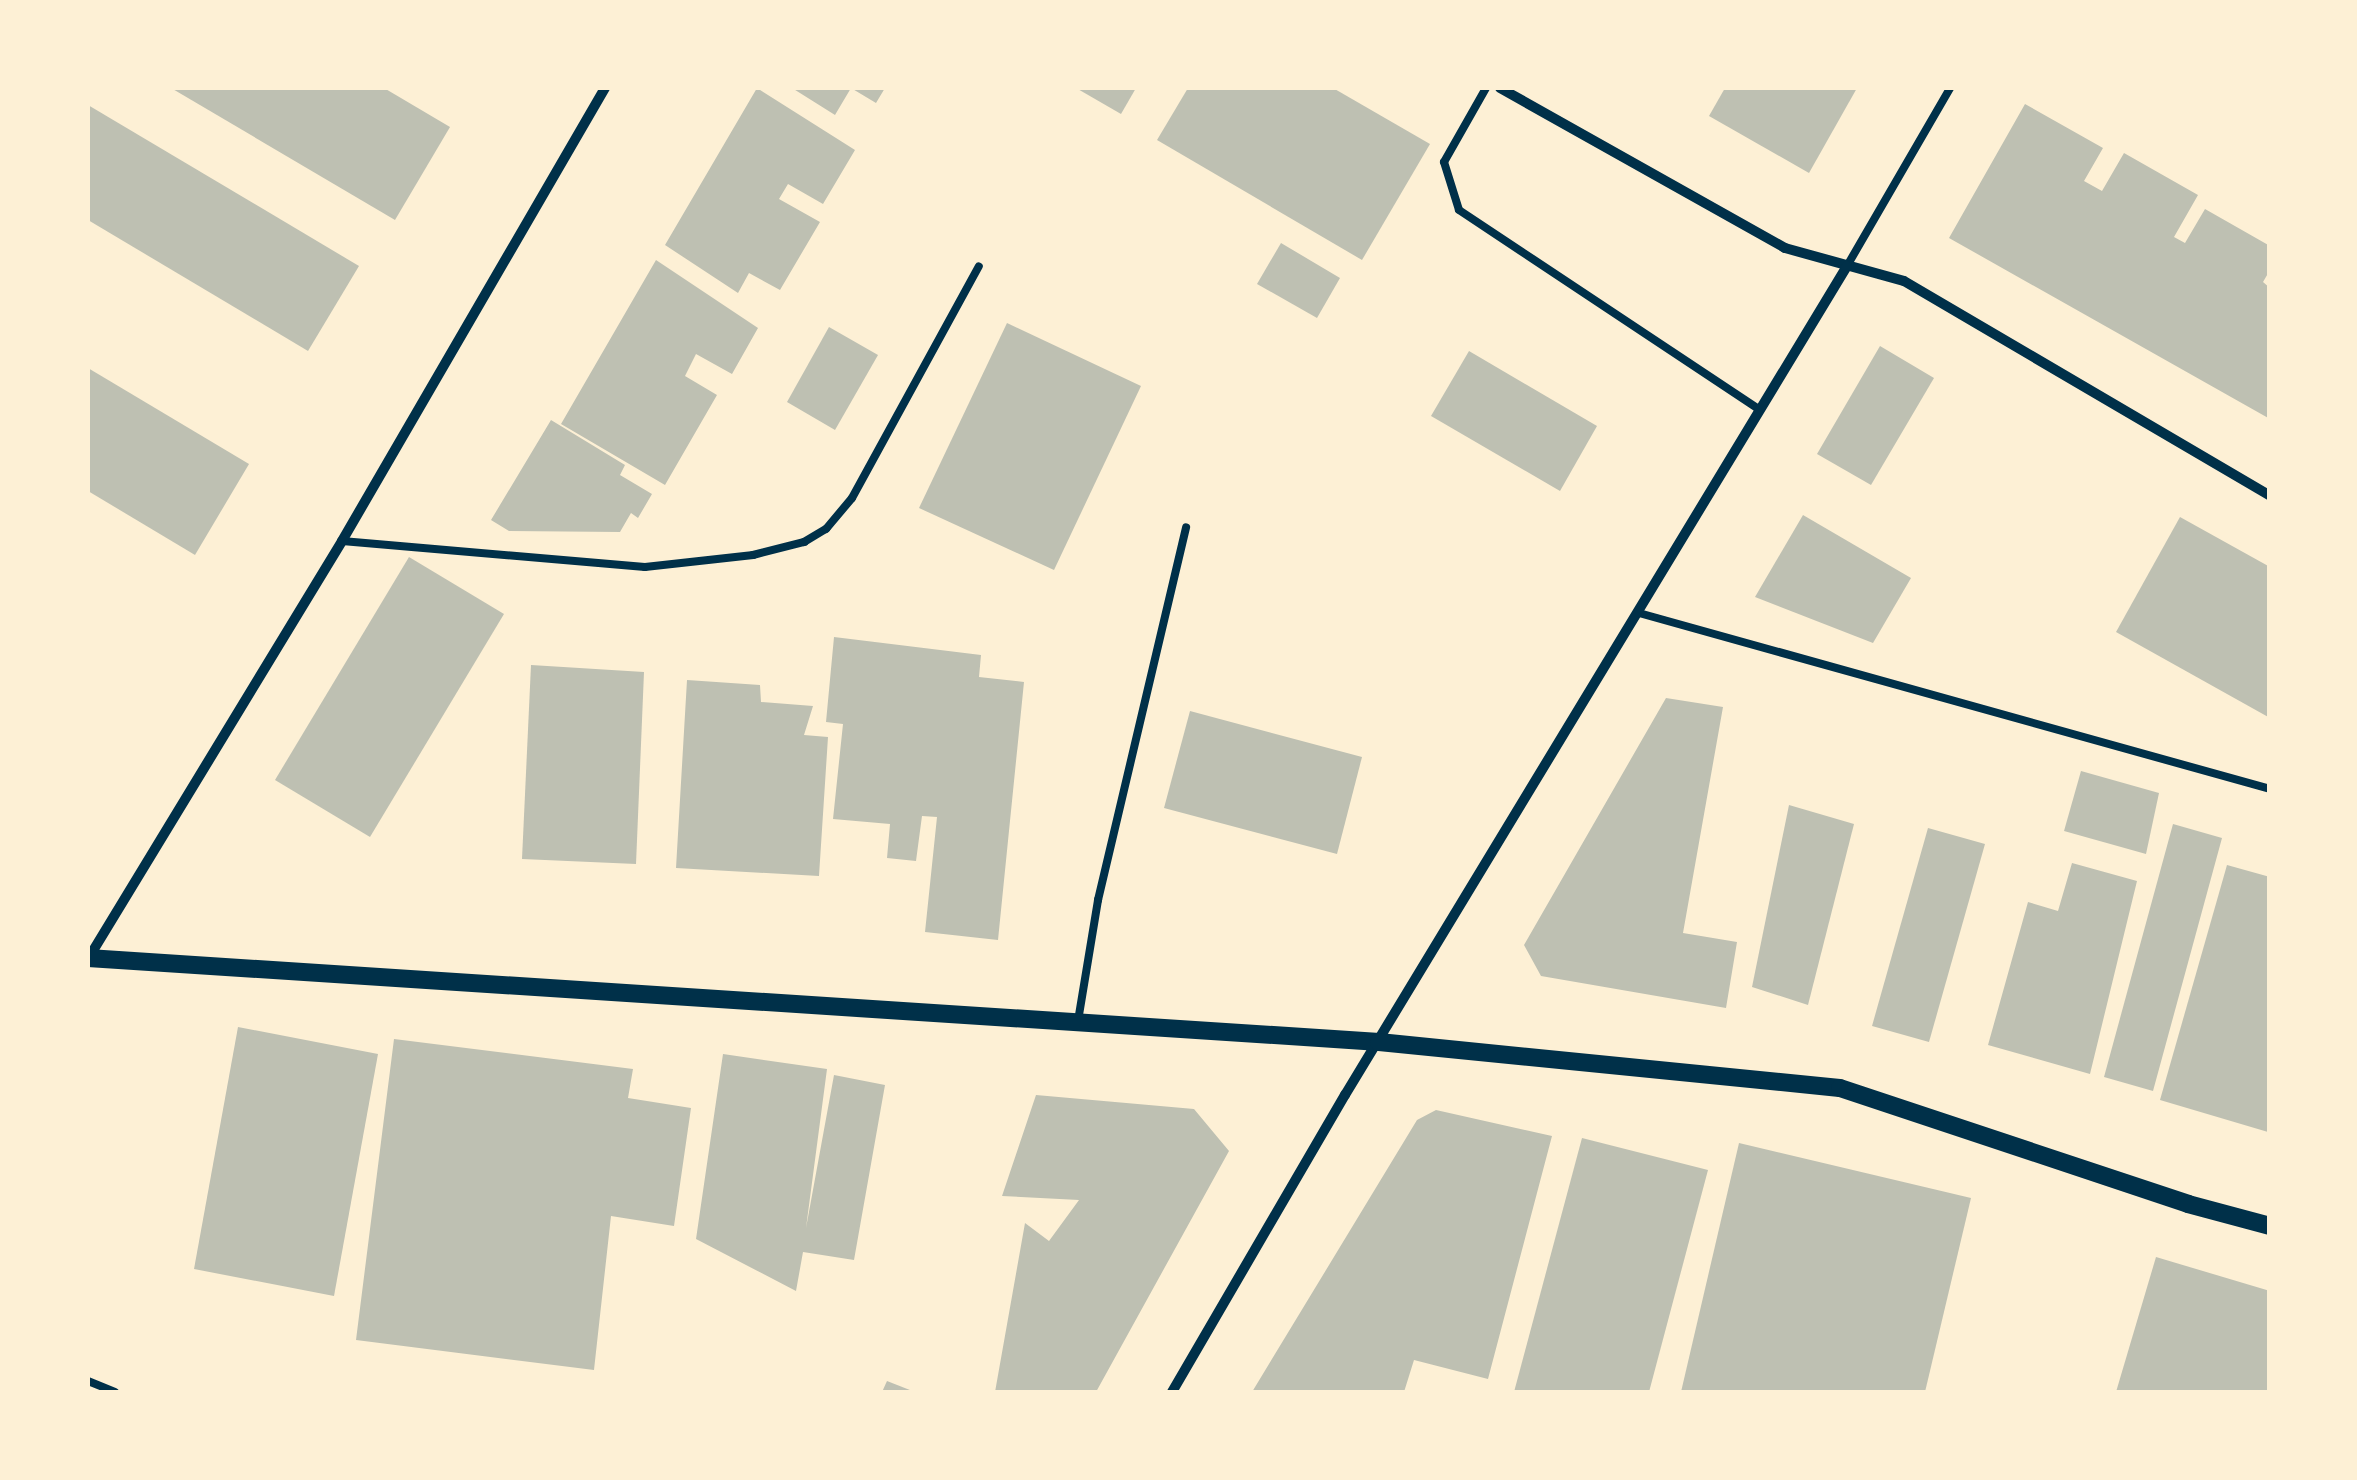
<!DOCTYPE html>
<style>
body{margin:0}
#map{position:relative;width:2357px;height:1480px;overflow:hidden;background:#fdf0d5;font-family:"Exo 2",sans-serif}
div>[style]{position:absolute}
.building>*{inset:0;background:#bec0b2}
.service>*{height:8px;margin:-4px;padding:0 4px;transform-origin:4px;border-radius:4px;background:#003049}
.minor>*{height:10px;margin:-5px;padding:0 5px;transform-origin:5px;border-radius:5px;background:#003049}
.tertiary>*{height:18px;margin:-9px;padding:0 9px;transform-origin:9px;border-radius:9px;background:#003049}
span{translate:-50% -50%;white-space:nowrap;text-align:center;line-height:1.15;-webkit-text-stroke:10px #fdf0d5;paint-order:stroke}
.frame{position:absolute;inset:0;border:90px solid #fdf0d5;pointer-events:none}
</style>
<div id="map">
<div class="building">
<i style="clip-path:polygon(171px 88px,384px 88px,450px 127px,395px 220px)"></i>
<i style="clip-path:polygon(757px 88px,855px 150px,823px 204px,788px 184px,779px 199px,820px 222px,780px 290px,749px 273px,738px 293px,665px 245px)"></i>
<i style="clip-path:polygon(792px 88px,885px 88px,876px 103px,851px 88px,835px 115px)"></i>
<i style="clip-path:polygon(1076px 88px,1136px 88px,1121px 114px)"></i>
<i style="clip-path:polygon(1188px 88px,1333px 88px,1430px 144px,1362px 260px,1157px 140px)"></i>
<i style="clip-path:polygon(1725px 88px,1857px 88px,1809px 173px,1709px 116px)"></i>
<i style="clip-path:polygon(2025px 104px,2103px 148px,2084px 181px,2102px 191px,2124px 153px,2198px 195px,2174px 237px,2185px 243px,2205px 209px,2270px 246px,2270px 270px,2263px 282px,2270px 288px,2270px 419px,1949px 238px)"></i>
<i style="clip-path:polygon(88px 105px,359px 266px,308px 351px,88px 220px)"></i>
<i style="clip-path:polygon(1281px 243px,1340px 278px,1317px 318px,1257px 284px)"></i>
<i style="clip-path:polygon(656px 260px,758px 328px,732px 374px,696px 354px,685px 376px,717px 395px,665px 485px,561px 424px)"></i>
<i style="clip-path:polygon(1007px 323px,1141px 386px,1054px 570px,919px 508px)"></i>
<i style="clip-path:polygon(829px 327px,878px 355px,835px 430px,787px 402px)"></i>
<i style="clip-path:polygon(1880px 346px,1934px 378px,1871px 485px,1817px 454px)"></i>
<i style="clip-path:polygon(1469px 351px,1597px 426px,1560px 491px,1431px 416px)"></i>
<i style="clip-path:polygon(88px 368px,249px 464px,195px 555px,88px 491px)"></i>
<i style="clip-path:polygon(551px 420px,625px 465px,620px 475px,652px 494px,638px 518px,631px 513px,620px 532px,509px 531px,491px 520px)"></i>
<i style="clip-path:polygon(1803px 515px,1911px 578px,1873px 643px,1755px 597px)"></i>
<i style="clip-path:polygon(2180px 517px,2270px 567px,2270px 718px,2116px 632px)"></i>
<i style="clip-path:polygon(409px 557px,504px 614px,370px 837px,275px 780px)"></i>
<i style="clip-path:polygon(834px 637px,981px 655px,979px 677px,1024px 682px,998px 940px,925px 932px,937px 817px,922px 816px,916px 861px,887px 858px,890px 824px,833px 819px,843px 724px,826px 722px)"></i>
<i style="clip-path:polygon(531px 665px,644px 672px,636px 864px,522px 859px)"></i>
<i style="clip-path:polygon(687px 680px,760px 685px,761px 702px,813px 706px,804px 735px,828px 737px,819px 876px,676px 868px)"></i>
<i style="clip-path:polygon(1666px 698px,1723px 707px,1683px 933px,1737px 942px,1726px 1008px,1541px 976px,1524px 945px)"></i>
<i style="clip-path:polygon(1190px 711px,1362px 757px,1337px 854px,1164px 808px)"></i>
<i style="clip-path:polygon(2081px 771px,2159px 793px,2146px 854px,2064px 831px)"></i>
<i style="clip-path:polygon(1789px 805px,1854px 824px,1808px 1005px,1752px 987px)"></i>
<i style="clip-path:polygon(2173px 824px,2222px 838px,2153px 1091px,2104px 1077px)"></i>
<i style="clip-path:polygon(1928px 828px,1985px 844px,1929px 1042px,1872px 1026px)"></i>
<i style="clip-path:polygon(2072px 863px,2137px 881px,2090px 1074px,1988px 1045px,2028px 902px,2058px 911px)"></i>
<i style="clip-path:polygon(2227px 865px,2270px 877px,2268px 1132px,2160px 1100px)"></i>
<i style="clip-path:polygon(238px 1027px,378px 1054px,334px 1296px,194px 1269px)"></i>
<i style="clip-path:polygon(394px 1039px,633px 1069px,628px 1098px,691px 1108px,674px 1226px,611px 1216px,594px 1370px,356px 1340px)"></i>
<i style="clip-path:polygon(723px 1054px,827px 1069px,806px 1228px,834px 1075px,885px 1085px,854px 1260px,803px 1252px,796px 1291px,696px 1239px)"></i>
<i style="clip-path:polygon(1036px 1095px,1194px 1109px,1229px 1151px,1096px 1392px,995px 1392px,1025px 1223px,1049px 1241px,1079px 1200px,1002px 1196px)"></i>
<i style="clip-path:polygon(1436px 1110px,1552px 1136px,1488px 1379px,1414px 1360px,1404px 1392px,1252px 1392px,1417px 1120px)"></i>
<i style="clip-path:polygon(1582px 1138px,1708px 1170px,1649px 1392px,1514px 1392px)"></i>
<i style="clip-path:polygon(1739px 1143px,1971px 1198px,1925px 1392px,1681px 1392px)"></i>
<i style="clip-path:polygon(2156px 1257px,2270px 1291px,2270px 1392px,2116px 1392px)"></i>
<i style="clip-path:polygon(887px 1381px,915px 1392px,882px 1392px)"></i>
</div>
<div class="service">
<i style="left:1486px;top:88px;width:85px;rotate:119.6deg"></i>
<i style="left:1444px;top:162px;width:50px;rotate:72.6deg"></i>
<i style="left:1459px;top:210px;width:359px;rotate:33.6deg"></i>
<i style="left:1847px;top:266px;width:206px;rotate:-59.9deg"></i>
<i style="left:342px;top:541px;width:304px;rotate:4.9deg"></i>
<i style="left:645px;top:567px;width:109px;rotate:-6.3deg"></i>
<i style="left:753px;top:555px;width:53px;rotate:-14.3deg"></i>
<i style="left:804px;top:542px;width:26px;rotate:-31deg"></i>
<i style="left:826px;top:529px;width:40px;rotate:-50deg"></i>
<i style="left:852px;top:498px;width:264px;rotate:-61.3deg"></i>
<i style="left:1639px;top:613px;width:655px;rotate:15.58deg"></i>
<i style="left:1078px;top:1021px;width:123px;rotate:-80.6deg"></i>
<i style="left:1098px;top:900px;width:383px;rotate:-76.7deg"></i>
<i style="left:88px;top:1381px;width:29px;rotate:22deg"></i>
</div>
<div class="minor">
<i style="left:1500px;top:88px;width:327px;rotate:29.3deg"></i>
<i style="left:1785px;top:248px;width:123px;rotate:15.5deg"></i>
<i style="left:1904px;top:281px;width:424px;rotate:30.4deg"></i>
<i style="left:88px;top:959px;width:489px;rotate:-58.7deg"></i>
<i style="left:342px;top:541px;width:524px;rotate:-59.86deg"></i>
<i style="left:1172px;top:1392px;width:344px;rotate:-59.8deg"></i>
<i style="left:1345px;top:1095px;width:969px;rotate:-58.8deg"></i>
</div>
<div class="tertiary">
<i style="left:88px;top:958px;width:1294px;rotate:3.72deg"></i>
<i style="left:1379px;top:1042px;width:463px;rotate:5.7deg"></i>
<i style="left:1840px;top:1088px;width:367px;rotate:18.4deg"></i>
<i style="left:2188px;top:1204px;width:85px;rotate:15deg"></i>
</div>
<div class="frame"></div>
</div>
